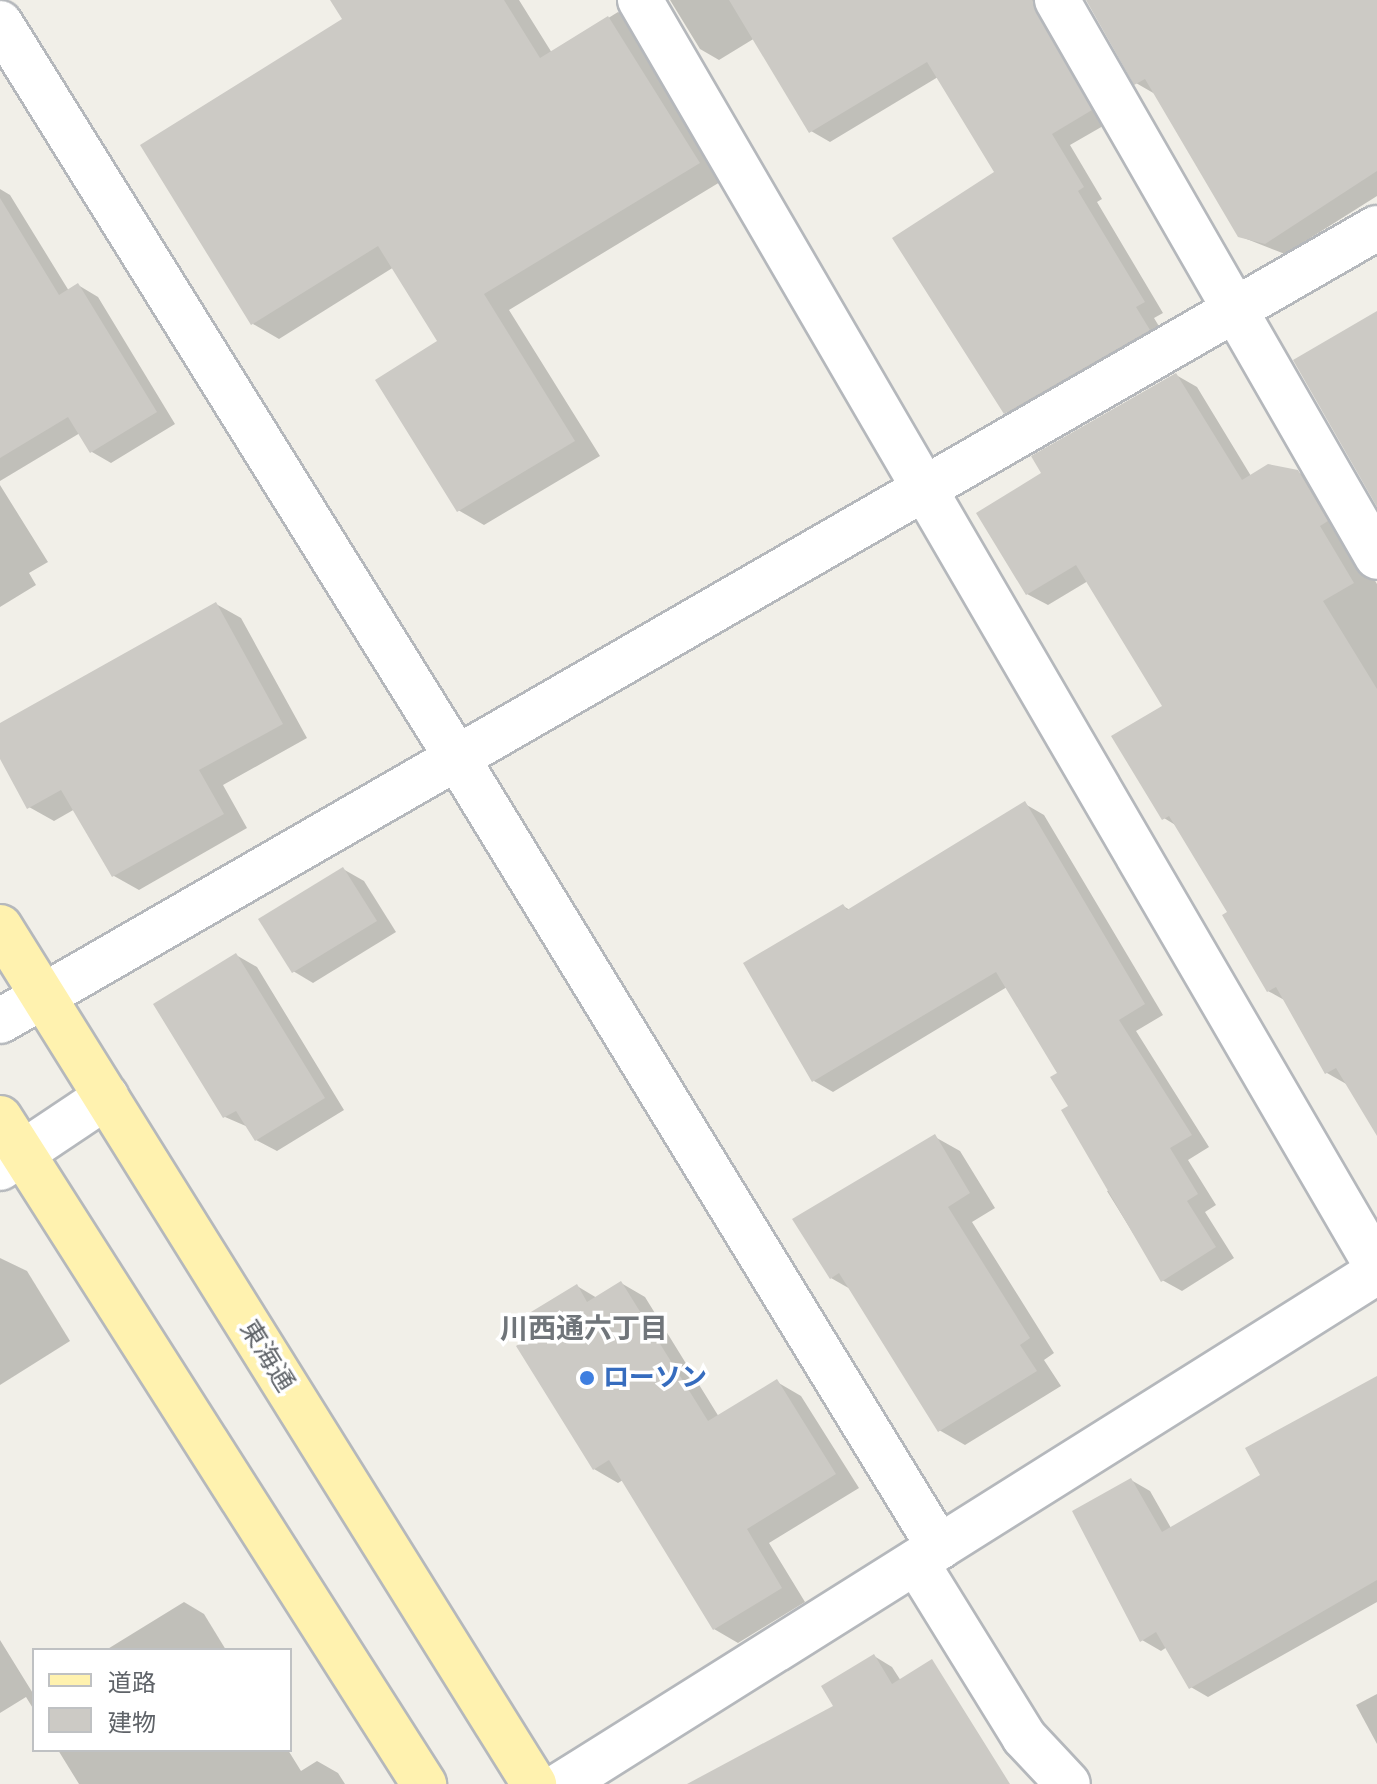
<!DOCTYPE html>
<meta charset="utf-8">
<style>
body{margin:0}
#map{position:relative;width:1377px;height:1784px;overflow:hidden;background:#f1efe8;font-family:"Asap Condensed","Noto Sans JP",sans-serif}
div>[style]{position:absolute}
.shadow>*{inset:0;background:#0003}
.building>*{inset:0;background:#cccac5}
.roads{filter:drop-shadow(2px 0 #b5b8bc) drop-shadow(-2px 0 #b5b8bc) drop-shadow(0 2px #b5b8bc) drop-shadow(0 -2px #b5b8bc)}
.minor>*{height:44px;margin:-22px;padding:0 22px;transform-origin:22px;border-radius:22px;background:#fff}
.major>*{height:44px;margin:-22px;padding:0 22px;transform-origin:22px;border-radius:22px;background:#fff2af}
.dots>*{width:22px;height:22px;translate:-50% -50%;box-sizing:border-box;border:4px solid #fff;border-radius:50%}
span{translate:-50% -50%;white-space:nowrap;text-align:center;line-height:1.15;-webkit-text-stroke:7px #fff;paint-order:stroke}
.street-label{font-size:26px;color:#5f6368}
.shop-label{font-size:26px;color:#366cbe;font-weight:700}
.left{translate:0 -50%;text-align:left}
.neighbourhood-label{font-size:28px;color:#70757a;font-weight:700}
.legend{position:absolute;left:32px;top:1648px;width:260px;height:104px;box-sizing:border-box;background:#fff;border:2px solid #bfc1c3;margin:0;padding:10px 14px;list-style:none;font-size:24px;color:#5f6368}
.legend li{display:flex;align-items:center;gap:16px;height:40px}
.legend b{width:40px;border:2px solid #bfc1c3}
</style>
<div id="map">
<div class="shadow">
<i style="clip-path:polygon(333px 0,519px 0,552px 53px,618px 12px,644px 27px,725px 179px,509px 310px,600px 456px,484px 525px,458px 510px,440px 342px,394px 267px,279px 339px,253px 324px,344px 20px)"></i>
<i style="clip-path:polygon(670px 0,1057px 0,1110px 122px,1070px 145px,1102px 199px,1097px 202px,1163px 313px,1154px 318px,1168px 341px,1025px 423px,1006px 412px,997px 173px,938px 77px,830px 142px,811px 131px,755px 38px,719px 60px,700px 49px)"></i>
<i style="clip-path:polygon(1088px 0,1377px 0,1377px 196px,1285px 254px,1239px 236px,1155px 94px,1136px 83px)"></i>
<i style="clip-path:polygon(0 189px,10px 195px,69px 291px,78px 285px,98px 297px,175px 424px,111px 463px,92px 452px,80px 433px,0 481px)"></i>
<i style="clip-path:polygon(1176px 375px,1197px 387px,1251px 476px,1298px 472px,1319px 484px,1377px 584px,1377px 1116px,1348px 1085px,1327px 1073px,1286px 1001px,1268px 991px,1230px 913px,1177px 826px,1164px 818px,1165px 707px,1088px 581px,1048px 605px,1027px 594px,1044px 474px)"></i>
<i style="clip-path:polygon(0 485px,48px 562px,29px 573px,36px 585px,0 607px)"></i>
<i style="clip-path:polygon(216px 604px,241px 618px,307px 738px,223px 785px,247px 828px,139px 890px,114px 876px,75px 809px,54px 821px,29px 807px,0 755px,0 725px)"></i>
<i style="clip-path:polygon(1025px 804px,1044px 815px,1163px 1015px,1136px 1031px,1209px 1147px,1188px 1160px,1216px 1205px,1205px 1212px,1234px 1258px,1182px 1291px,1162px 1280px,1107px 1191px,1112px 1189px,1070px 1107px,1060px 1074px,1007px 987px,833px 1092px,814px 1081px,843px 906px,850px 910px)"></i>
<i style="clip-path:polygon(343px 869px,364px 881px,396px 932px,313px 983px,293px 971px)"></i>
<i style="clip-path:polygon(236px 955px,257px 967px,344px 1110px,277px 1151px,256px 1140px,248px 1127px,225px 1117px)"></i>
<i style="clip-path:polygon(935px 1137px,960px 1151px,995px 1208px,972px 1222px,1054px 1353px,1044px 1360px,1061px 1386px,965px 1445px,939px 1430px,852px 1290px,831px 1278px)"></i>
<i style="clip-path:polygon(0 1258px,27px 1271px,70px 1341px,0 1385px)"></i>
<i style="clip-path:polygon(621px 1283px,645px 1297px,719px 1417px,777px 1382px,801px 1396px,859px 1488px,769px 1543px,805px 1602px,738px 1643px,714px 1629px,623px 1480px,618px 1483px,594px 1469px,539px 1334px,577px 1286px,597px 1298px)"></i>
<i style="clip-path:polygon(1377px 1378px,1377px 1602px,1208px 1697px,1189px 1686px,1167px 1647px,1161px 1651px,1142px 1640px,1131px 1480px,1150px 1491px,1171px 1528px,1263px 1476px)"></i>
<i style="clip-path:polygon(184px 1602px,204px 1614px,226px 1650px,106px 1650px)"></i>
<i style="clip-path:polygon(0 1640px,34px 1695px,34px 1710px,26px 1697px,0 1713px)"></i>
<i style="clip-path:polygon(874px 1656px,892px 1667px,901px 1681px,949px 1784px,737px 1784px,836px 1706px)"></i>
<i style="clip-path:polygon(1377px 1694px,1377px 1744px,1356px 1705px)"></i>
<i style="clip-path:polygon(58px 1750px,288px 1750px,301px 1771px,317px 1761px,338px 1773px,345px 1784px,79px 1784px)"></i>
</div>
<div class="building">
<i style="clip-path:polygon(330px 0,504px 0,540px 58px,608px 16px,700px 163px,484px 294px,575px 441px,457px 512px,375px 380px,437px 341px,378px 246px,251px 325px,140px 145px,342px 19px)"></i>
<i style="clip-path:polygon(729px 0,1032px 0,1092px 110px,1052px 134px,1084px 187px,1078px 191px,1145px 302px,1136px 307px,1150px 330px,1004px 414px,892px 238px,994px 172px,927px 62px,809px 133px)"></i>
<i style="clip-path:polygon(1086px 0,1377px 0,1377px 171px,1265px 244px,1238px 237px,1145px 79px,1134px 85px)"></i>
<i style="clip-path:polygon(0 198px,59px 295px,78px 283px,157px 412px,90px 453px,68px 417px,0 458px)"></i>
<i style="clip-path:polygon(1377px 311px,1377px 507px,1293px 360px)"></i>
<i style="clip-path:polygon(1176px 373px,1242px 480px,1268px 464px,1298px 470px,1328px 521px,1320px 526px,1354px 583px,1323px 601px,1377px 689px,1377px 1136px,1336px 1068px,1325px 1074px,1276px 987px,1267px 992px,1222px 915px,1227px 912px,1169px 816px,1162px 820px,1111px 736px,1162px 706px,1076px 565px,1026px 595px,976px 513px,1041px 473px,1031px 456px)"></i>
<i style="clip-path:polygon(216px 602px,283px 724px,199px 770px,224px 814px,112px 877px,61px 790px,27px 809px,0 759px,0 723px)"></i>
<i style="clip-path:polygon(1025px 801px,1145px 1004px,1119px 1020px,1192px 1135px,1170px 1148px,1198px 1194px,1187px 1201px,1216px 1247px,1161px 1282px,1061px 1110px,1068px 1106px,1050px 1077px,1057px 1073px,996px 972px,812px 1082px,743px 963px,843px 904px,847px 910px)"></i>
<i style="clip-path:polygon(343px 867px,377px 921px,292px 973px,258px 919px)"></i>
<i style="clip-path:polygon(236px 953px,325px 1098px,255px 1141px,236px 1111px,223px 1118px,153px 1004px)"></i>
<i style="clip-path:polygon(935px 1134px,970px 1193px,948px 1207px,1030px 1338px,1020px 1345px,1037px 1371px,938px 1432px,839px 1273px,830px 1279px,792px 1219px)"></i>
<i style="clip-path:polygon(621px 1281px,708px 1421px,777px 1379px,836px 1474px,747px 1529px,782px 1588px,713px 1630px,609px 1460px,593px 1470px,516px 1346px,536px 1333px,526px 1315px,577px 1284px,587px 1302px)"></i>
<i style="clip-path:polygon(1377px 1376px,1377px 1580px,1189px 1689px,1156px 1632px,1140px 1642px,1072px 1511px,1131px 1478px,1162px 1532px,1260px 1475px,1245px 1448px)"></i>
<i style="clip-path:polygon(874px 1654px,892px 1684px,932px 1659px,1010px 1784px,687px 1784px,833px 1706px,821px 1686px)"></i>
</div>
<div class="roads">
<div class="minor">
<i style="left:640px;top:0;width:1466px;rotate:59.81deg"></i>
<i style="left:1057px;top:0;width:642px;rotate:60.12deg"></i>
<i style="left:0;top:23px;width:865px;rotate:58.13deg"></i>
<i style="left:457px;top:758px;width:925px;rotate:58.58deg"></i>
<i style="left:0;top:1021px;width:1589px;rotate:-29.94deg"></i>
<i style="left:0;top:1168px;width:128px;rotate:-33.8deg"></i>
<i style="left:916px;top:1562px;width:206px;rotate:58.3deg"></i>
<i style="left:1024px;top:1737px;width:64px;rotate:46.9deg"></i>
<i style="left:562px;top:1784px;width:962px;rotate:-32.14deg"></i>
</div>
<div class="major">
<i style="left:0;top:927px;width:1010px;rotate:58.07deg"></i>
<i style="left:0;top:1118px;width:790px;rotate:57.52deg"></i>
</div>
</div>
<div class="dots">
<i style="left:587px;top:1378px;background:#3f7fe0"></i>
</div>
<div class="street-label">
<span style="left:267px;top:1356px;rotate:58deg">東海通</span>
</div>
<div class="shop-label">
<span class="left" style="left:603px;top:1378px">ローソン</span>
</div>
<div class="neighbourhood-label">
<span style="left:584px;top:1328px">川西通六丁目</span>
</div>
<ul class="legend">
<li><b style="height:10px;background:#fff2af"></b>道路</li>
<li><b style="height:22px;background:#cccac5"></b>建物</li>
</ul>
</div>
